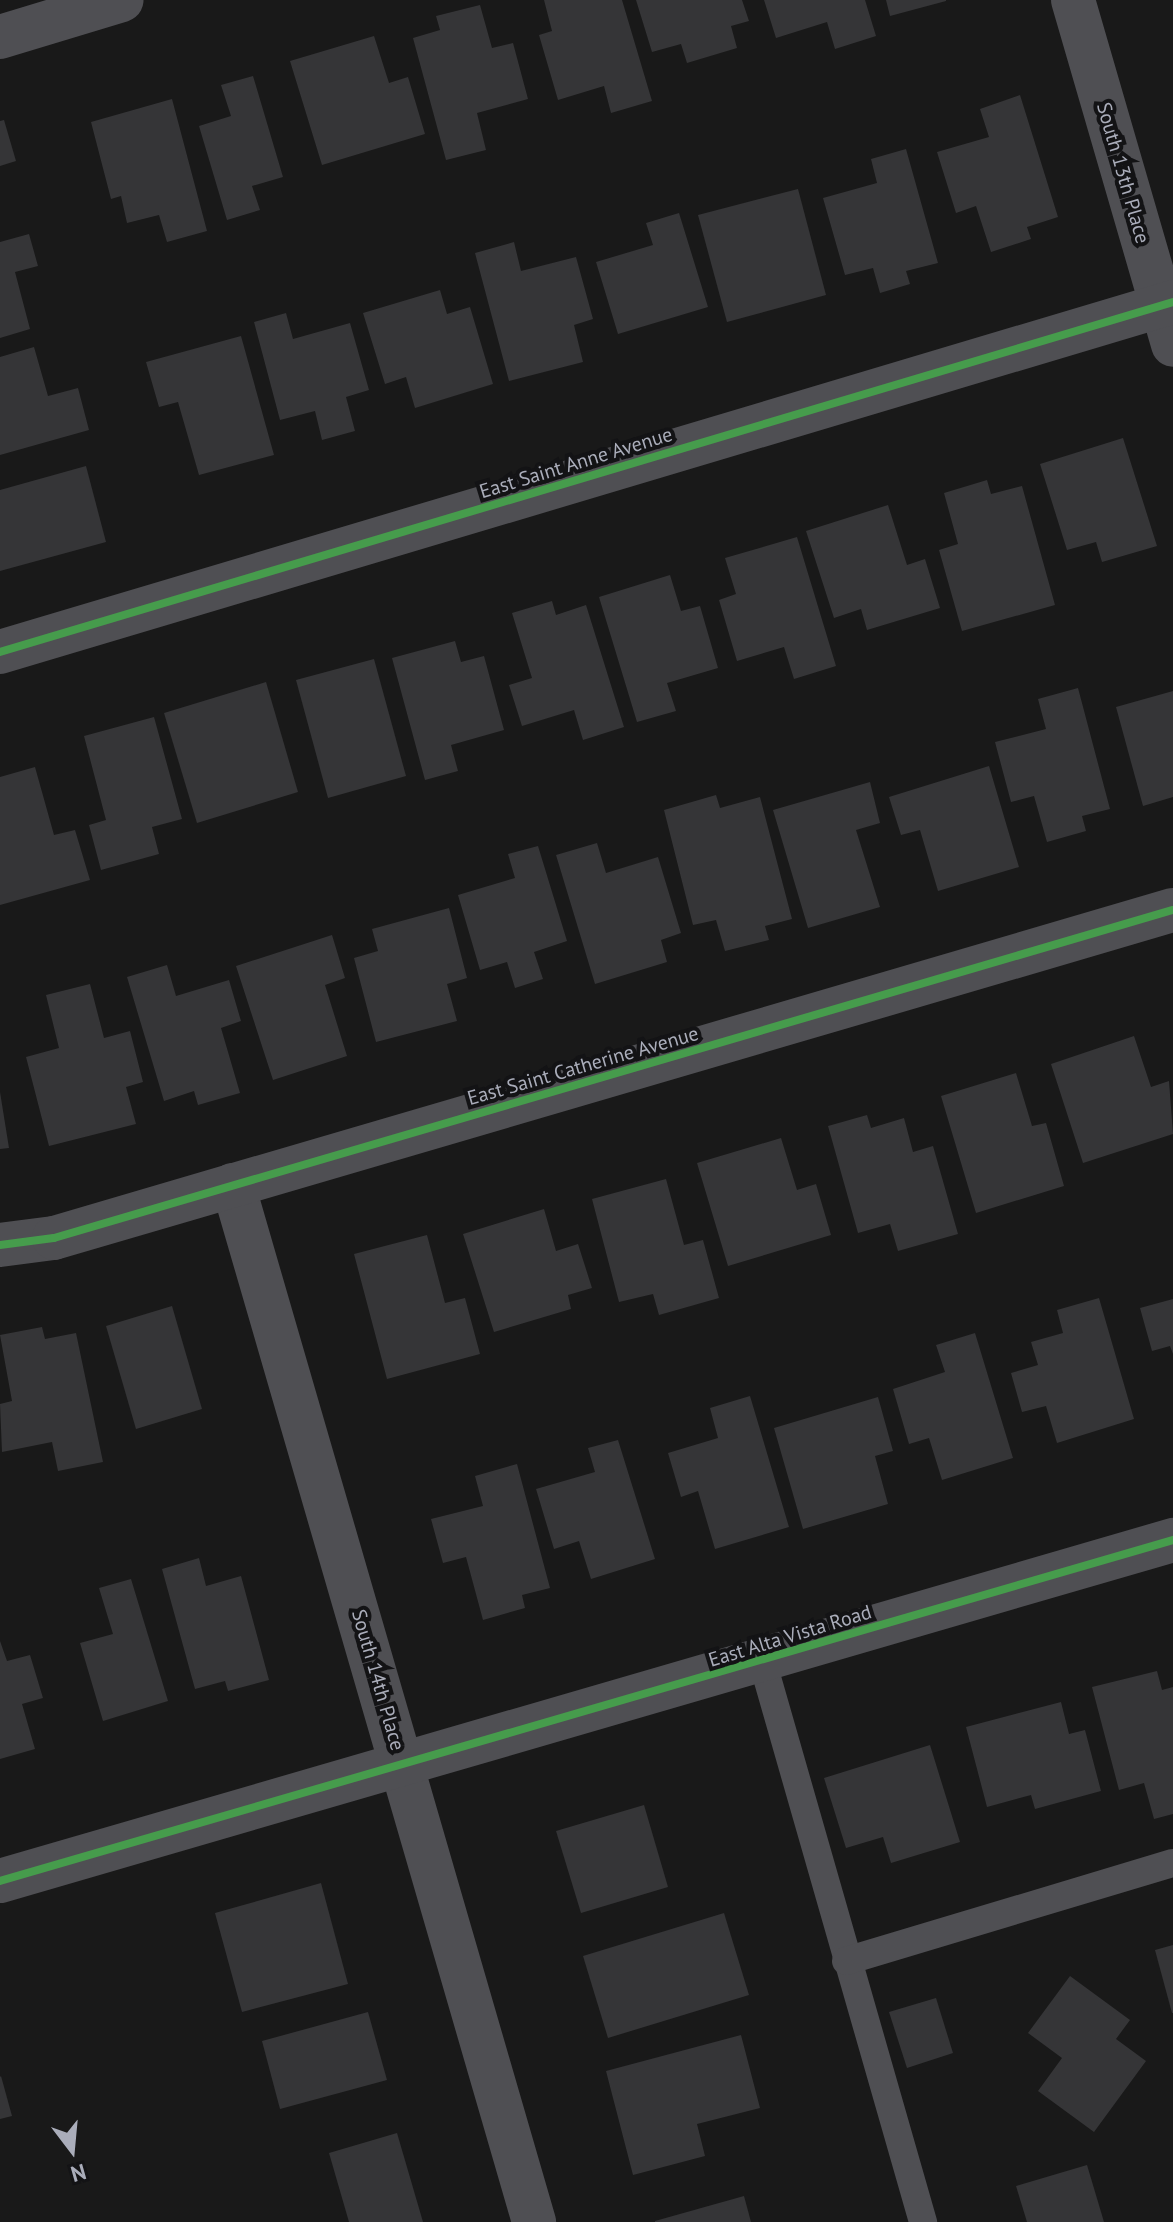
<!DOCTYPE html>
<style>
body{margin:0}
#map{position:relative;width:1173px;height:2222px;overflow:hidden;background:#191919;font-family:"PT Sans",sans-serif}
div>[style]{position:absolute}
.building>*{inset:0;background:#353537}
.service>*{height:28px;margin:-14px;padding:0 14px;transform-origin:14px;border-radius:14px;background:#4f4f53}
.minor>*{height:44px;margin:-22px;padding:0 22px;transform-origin:22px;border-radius:22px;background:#4f4f53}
.cycleway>*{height:8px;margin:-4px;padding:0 4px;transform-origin:4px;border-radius:4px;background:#469c4c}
span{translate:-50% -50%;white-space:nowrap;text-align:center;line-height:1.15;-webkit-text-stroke:8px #131315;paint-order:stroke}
.street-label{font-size:20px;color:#aaadba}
.north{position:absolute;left:32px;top:2110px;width:80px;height:80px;-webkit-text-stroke:6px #131315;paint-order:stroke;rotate:164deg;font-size:22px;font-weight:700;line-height:32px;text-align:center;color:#aaadba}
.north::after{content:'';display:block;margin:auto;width:28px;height:36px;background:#aaadba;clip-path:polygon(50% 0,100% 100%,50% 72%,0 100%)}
</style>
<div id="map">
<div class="building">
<i style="clip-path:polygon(544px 0,622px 0,652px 101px,611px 113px,604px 86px,558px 100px,539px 35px,552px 31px)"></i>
<i style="clip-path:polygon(636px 0,742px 0,749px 21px,731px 26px,737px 48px,687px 63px,681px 44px,652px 52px)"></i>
<i style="clip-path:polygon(764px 0,865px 0,876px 36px,835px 49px,827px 22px,776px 38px)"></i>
<i style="clip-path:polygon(886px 0,946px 0,946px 1px,890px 16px)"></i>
<i style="clip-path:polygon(480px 5px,492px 48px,513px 43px,528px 99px,477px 113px,486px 150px,446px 160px,413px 38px,440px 30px,436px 16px)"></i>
<i style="clip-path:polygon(374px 36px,389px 83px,408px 77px,425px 134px,322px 165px,290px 61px)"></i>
<i style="clip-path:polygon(253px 76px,283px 177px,252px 186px,260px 210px,227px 220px,199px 126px,231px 116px,221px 85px)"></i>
<i style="clip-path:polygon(1020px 95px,1058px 217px,1027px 227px,1031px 239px,991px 252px,976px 206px,956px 213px,937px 152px,989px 137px,980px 109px)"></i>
<i style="clip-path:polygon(172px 99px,207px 231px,167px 242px,159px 215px,127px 223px,121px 196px,111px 199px,91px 122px)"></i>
<i style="clip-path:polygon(4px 120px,16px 161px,0 166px,0 121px)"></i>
<i style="clip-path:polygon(906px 149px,938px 263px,906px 271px,910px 284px,880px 293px,873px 268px,845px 275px,823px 198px,877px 183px,871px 159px)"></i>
<i style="clip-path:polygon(798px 189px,826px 295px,727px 322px,698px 215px)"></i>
<i style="clip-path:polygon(679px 213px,708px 307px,618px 334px,596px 262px,653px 245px,646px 223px)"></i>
<i style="clip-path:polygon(29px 234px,38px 266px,15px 272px,30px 329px,0 338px,0 242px)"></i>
<i style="clip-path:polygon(514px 242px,521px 271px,576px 257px,593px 319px,574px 325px,583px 362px,509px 381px,475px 253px)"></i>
<i style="clip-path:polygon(440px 290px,447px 314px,470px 307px,493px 384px,415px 408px,406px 377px,385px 384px,363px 313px)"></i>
<i style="clip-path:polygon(286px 313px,293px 339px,350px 323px,369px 390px,346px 397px,355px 431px,322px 440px,315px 411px,280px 420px,254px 322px)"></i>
<i style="clip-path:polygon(241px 336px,274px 455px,199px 475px,178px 402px,159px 407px,146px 362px)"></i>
<i style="clip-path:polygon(34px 347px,48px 396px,78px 388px,89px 430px,0 455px,0 357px)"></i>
<i style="clip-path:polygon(1123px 438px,1157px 546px,1102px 562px,1096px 542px,1067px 550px,1040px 464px)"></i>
<i style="clip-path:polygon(86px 466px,106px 542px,0 571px,0 490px)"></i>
<i style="clip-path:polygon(987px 480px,991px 494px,1022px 486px,1055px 605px,962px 631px,939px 550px,958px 544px,944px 493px)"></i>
<i style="clip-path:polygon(888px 505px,907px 565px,925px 559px,940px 608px,867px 630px,861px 609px,834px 618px,806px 531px)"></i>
<i style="clip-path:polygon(797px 537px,836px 666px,794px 679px,784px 647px,737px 661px,719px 600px,736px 594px,725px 558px)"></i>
<i style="clip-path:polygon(670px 575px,681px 611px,700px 606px,718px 668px,667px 683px,676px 711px,637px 722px,599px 597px)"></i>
<i style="clip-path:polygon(552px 601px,556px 615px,586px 605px,624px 727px,583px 740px,574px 710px,522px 726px,509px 685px,532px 678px,512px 613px)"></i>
<i style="clip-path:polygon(455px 641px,461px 662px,484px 656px,504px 730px,451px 745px,458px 771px,425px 780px,392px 658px)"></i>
<i style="clip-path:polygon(374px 659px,406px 776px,328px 798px,296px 680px)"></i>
<i style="clip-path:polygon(266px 682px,298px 792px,197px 823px,164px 713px)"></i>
<i style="clip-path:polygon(1078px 688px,1110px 809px,1082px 816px,1086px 831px,1047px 842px,1034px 796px,1011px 802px,995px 742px,1046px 729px,1038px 699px)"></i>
<i style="clip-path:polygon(1173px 691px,1173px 797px,1143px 806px,1116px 707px)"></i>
<i style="clip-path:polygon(154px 717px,182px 819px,152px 827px,159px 854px,101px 870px,89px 825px,106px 820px,84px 736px)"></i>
<i style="clip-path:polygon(989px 766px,1019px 867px,938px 891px,920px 830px,901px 835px,889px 797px)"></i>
<i style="clip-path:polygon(35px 767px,54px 835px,75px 830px,90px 880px,0 905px,0 777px)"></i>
<i style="clip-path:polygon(870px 782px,880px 823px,856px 830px,880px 907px,808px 928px,773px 810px)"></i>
<i style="clip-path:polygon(716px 795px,720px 808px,760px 797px,792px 919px,765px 926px,769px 940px,725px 951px,716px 920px,693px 925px,664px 810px)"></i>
<i style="clip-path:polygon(597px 843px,606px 873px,658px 857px,681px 933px,661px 940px,667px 962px,595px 984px,556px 855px)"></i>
<i style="clip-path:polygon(538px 846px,567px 941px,534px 952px,543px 979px,515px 988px,507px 962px,480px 970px,458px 895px,515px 878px,508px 854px)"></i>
<i style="clip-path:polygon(449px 908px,467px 978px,447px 984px,457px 1021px,376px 1042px,354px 958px,378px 951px,372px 929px)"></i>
<i style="clip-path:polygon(332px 935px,345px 978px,325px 985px,347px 1056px,273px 1080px,236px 966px)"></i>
<i style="clip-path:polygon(167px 965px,176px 996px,229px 980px,241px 1021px,221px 1028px,240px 1093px,198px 1105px,194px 1091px,164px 1101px,127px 977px)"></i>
<i style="clip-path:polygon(90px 984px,104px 1038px,130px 1031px,143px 1082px,126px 1087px,136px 1124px,49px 1146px,26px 1057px,59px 1048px,46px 995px)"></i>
<i style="clip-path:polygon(1134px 1036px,1151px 1087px,1169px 1081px,1173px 1134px,1083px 1163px,1051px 1064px)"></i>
<i style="clip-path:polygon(1016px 1073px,1032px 1126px,1046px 1123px,1064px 1186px,976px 1213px,941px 1096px)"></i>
<i style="clip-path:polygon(0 1092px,9px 1148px,0 1149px)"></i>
<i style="clip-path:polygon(867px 1115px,871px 1128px,904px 1118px,913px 1152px,933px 1146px,958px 1234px,898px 1251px,890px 1224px,858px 1233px,828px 1126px)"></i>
<i style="clip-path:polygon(781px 1138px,797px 1190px,816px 1184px,831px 1235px,728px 1266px,697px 1163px)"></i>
<i style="clip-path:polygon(666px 1179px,684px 1245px,703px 1240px,719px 1298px,659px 1315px,653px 1294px,619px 1302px,592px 1199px)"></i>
<i style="clip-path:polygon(544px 1209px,556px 1251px,578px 1244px,592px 1288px,568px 1295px,571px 1309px,494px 1332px,463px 1234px)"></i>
<i style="clip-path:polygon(427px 1235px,445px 1303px,465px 1298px,480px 1354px,387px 1379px,354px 1254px)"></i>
<i style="clip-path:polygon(1099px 1298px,1134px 1419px,1057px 1443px,1046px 1406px,1022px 1412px,1011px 1373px,1038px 1365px,1031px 1342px,1063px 1333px,1057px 1310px)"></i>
<i style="clip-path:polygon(1173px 1299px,1173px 1354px,1170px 1346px,1152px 1351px,1140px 1308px)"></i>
<i style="clip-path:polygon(172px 1306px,202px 1409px,136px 1429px,106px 1326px)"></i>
<i style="clip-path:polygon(42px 1327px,45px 1339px,76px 1333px,103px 1462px,58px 1471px,52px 1442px,2px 1452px,0 1404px,12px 1401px,0 1335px)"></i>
<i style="clip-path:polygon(975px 1333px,1013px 1458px,942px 1480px,929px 1438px,909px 1444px,893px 1389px,945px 1372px,936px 1345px)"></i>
<i style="clip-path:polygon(750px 1396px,789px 1527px,715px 1549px,698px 1491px,681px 1497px,668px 1453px,718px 1438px,710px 1408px)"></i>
<i style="clip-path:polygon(878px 1397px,893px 1451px,875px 1456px,888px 1504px,803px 1529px,774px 1428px)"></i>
<i style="clip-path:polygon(618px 1440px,655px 1559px,591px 1579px,579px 1541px,554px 1549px,536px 1489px,595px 1472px,588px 1448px)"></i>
<i style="clip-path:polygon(517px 1464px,550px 1588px,522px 1595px,525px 1608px,483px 1620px,466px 1557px,443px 1563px,431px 1519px,483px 1506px,475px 1476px)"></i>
<i style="clip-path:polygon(199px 1558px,206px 1586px,241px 1576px,269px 1680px,228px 1691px,225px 1681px,195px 1689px,162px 1569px)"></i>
<i style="clip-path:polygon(131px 1579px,168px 1701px,103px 1721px,80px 1643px,113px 1634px,99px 1588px)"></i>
<i style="clip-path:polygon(0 1641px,7px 1661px,30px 1655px,43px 1698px,22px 1704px,35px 1749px,0 1759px)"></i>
<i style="clip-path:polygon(1157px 1671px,1162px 1690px,1173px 1687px,1173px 1814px,1154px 1819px,1144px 1783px,1119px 1790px,1092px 1687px)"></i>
<i style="clip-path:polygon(1061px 1702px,1069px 1734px,1085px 1730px,1101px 1791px,1035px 1809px,1031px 1795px,987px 1807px,966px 1727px)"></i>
<i style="clip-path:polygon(930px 1745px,960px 1842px,891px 1863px,883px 1837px,846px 1848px,824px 1778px)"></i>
<i style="clip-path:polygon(644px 1805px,668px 1887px,581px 1913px,556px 1831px)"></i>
<i style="clip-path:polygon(321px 1883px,348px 1984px,242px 2012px,215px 1913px)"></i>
<i style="clip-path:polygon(724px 1913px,749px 1995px,608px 2038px,583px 1956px)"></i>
<i style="clip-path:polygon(1173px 1945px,1173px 2013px,1172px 2013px,1155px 1950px)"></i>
<i style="clip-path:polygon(1070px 1976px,1130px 2020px,1116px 2039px,1146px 2061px,1094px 2132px,1038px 2091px,1062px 2058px,1028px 2033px)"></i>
<i style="clip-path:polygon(936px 1998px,953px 2053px,907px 2068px,889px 2012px)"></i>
<i style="clip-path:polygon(368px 2012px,387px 2080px,280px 2109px,262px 2041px)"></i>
<i style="clip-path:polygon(741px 2035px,760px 2108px,697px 2124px,705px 2156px,633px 2175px,606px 2071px)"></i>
<i style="clip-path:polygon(1px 2076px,12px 2116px,0 2119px,0 2077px)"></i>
<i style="clip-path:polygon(397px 2133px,423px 2222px,349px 2222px,329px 2153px)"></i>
<i style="clip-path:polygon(1087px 2165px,1104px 2222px,1027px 2222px,1016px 2186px)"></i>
<i style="clip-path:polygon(744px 2196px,751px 2222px,655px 2222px,655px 2221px)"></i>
</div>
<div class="service">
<i style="left:762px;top:1660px;width:585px;rotate:74.01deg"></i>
<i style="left:846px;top:1961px;width:341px;rotate:-16.7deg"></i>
</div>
<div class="minor">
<i style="left:1073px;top:0;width:359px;rotate:73.8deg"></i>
<i style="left:0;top:37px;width:127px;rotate:-16.9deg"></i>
<i style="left:0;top:652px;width:1224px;rotate:-16.61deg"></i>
<i style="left:233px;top:1185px;width:1080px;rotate:73.81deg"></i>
<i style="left:0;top:1245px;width:54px;rotate:-7.4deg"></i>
<i style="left:54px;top:1238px;width:1166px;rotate:-16.34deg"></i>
<i style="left:0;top:1881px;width:1222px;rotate:-16.21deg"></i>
</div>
<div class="cycleway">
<i style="left:0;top:652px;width:1224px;rotate:-16.61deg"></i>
<i style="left:0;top:1245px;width:54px;rotate:-7.4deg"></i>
<i style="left:54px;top:1238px;width:1166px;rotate:-16.34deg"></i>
<i style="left:0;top:1881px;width:1222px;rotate:-16.21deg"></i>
</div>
<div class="street-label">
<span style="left:1123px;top:173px;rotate:74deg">South 13th Place</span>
<span style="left:576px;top:463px;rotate:-17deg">East Saint Anne Avenue</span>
<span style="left:583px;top:1066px;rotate:-16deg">East Saint Catherine Avenue</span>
<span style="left:790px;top:1636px;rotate:-17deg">East Alta Vista Road</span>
<span style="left:378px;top:1680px;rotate:74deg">South 14th Place</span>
</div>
<div class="north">N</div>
</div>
